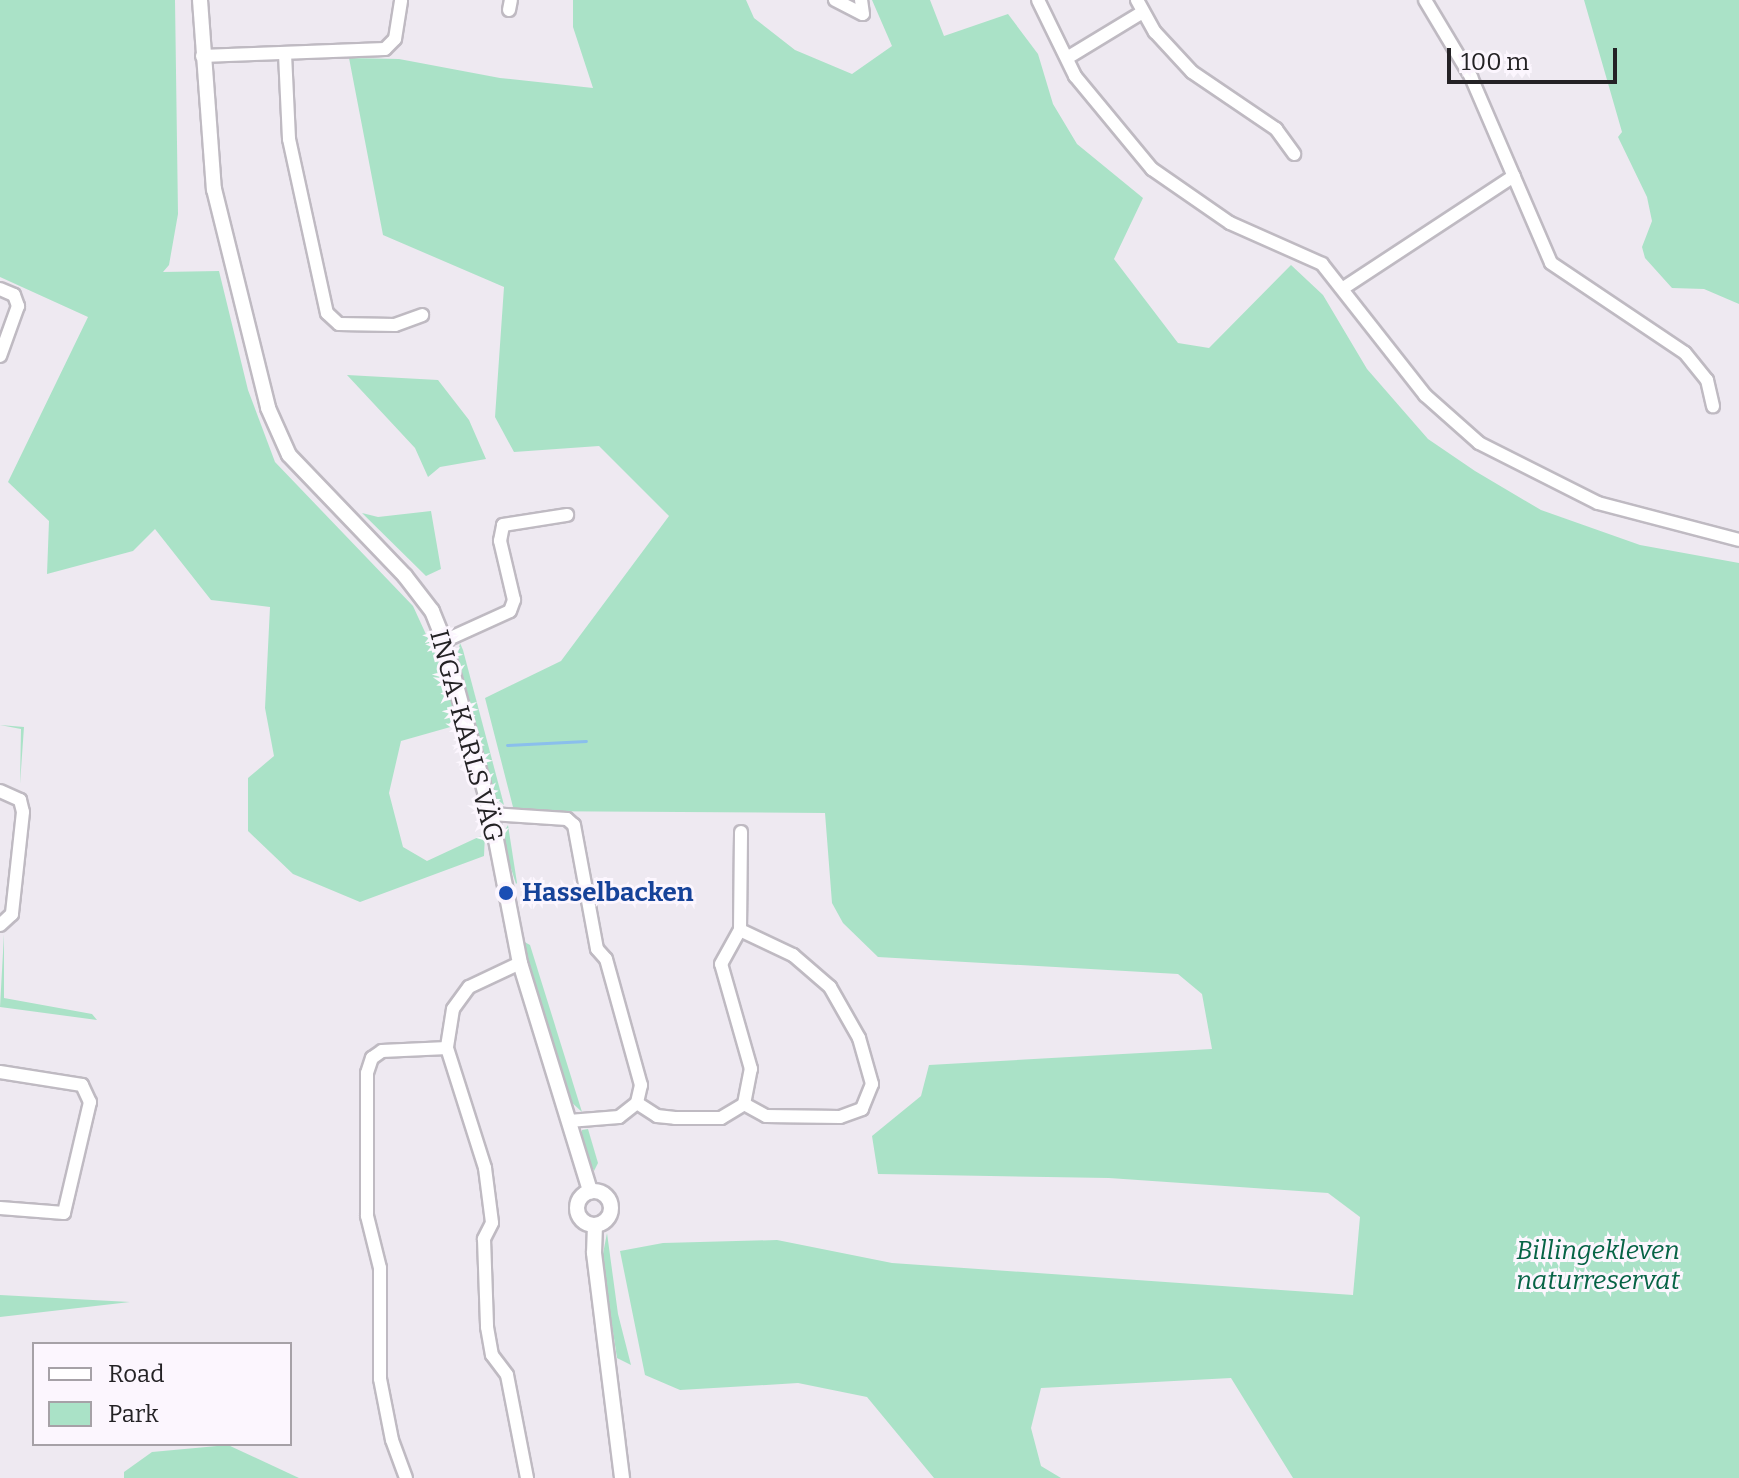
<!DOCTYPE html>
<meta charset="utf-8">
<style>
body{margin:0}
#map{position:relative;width:1739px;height:1478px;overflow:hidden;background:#eee9f1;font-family:Bitter,serif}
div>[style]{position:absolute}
.green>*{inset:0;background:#aae2c7}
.stream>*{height:3px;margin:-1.5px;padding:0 1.5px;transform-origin:1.5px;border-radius:1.5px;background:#8abfec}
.roads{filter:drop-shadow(2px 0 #bfbac2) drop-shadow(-2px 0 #bfbac2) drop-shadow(0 2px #bfbac2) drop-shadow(0 -2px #bfbac2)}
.minor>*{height:12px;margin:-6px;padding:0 6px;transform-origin:6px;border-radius:6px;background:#fff}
.tertiary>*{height:14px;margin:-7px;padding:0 7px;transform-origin:7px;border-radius:7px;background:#fff}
.tertiary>.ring{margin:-7px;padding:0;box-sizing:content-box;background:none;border:14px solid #fff;border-radius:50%}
.dots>*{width:22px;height:22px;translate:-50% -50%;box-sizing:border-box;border:4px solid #fcf6fe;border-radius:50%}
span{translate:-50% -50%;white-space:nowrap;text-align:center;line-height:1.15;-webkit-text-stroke:6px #fcf6fe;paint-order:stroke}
.street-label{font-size:26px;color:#242225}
.transit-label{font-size:26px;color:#164399;font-weight:700}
.left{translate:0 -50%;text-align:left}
.park-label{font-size:26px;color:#066345;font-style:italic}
.legend{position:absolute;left:32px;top:1342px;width:260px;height:104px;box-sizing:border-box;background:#fcf6fe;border:2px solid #a6a1a7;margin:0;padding:10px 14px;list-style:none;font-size:24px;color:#242225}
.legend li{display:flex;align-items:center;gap:16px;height:40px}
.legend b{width:40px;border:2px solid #a6a1a7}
.scale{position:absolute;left:1447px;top:48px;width:170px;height:36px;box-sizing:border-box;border:4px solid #242225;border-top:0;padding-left:10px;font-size:24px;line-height:28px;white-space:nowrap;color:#242225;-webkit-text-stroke:6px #fcf6fe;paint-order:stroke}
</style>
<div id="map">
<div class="green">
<i style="clip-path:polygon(0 0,175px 0,178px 214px,169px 265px,163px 272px,219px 271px,248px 390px,275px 462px,413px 606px,441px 667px,461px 724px,401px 741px,389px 793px,403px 847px,427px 861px,485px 834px,484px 856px,360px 902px,293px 874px,248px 831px,248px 778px,274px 756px,265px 708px,270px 607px,211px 600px,155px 529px,133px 551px,47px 574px,49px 521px,8px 482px,88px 317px,0 277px)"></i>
<i style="clip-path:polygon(573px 0,746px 0,754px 18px,795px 50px,852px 74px,892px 46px,872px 0,930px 0,944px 36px,1008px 14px,1038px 54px,1053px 104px,1077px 144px,1143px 198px,1114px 259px,1178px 343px,1209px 348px,1291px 265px,1323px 295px,1367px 369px,1428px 439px,1475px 471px,1541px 510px,1640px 545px,1739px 563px,1739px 1478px,1293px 1478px,1231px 1378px,1041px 1388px,1031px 1428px,1041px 1466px,1061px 1478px,934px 1478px,867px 1397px,798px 1383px,680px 1390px,645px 1375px,620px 1251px,663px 1243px,777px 1240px,892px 1263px,1353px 1295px,1360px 1217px,1328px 1193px,1109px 1178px,878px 1174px,872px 1136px,921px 1096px,929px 1065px,1212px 1049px,1202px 994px,1178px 974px,878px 957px,843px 923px,832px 903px,825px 813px,514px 811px,485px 698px,561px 661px,669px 516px,599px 446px,514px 452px,495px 417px,504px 287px,383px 235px,349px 58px,399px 59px,500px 78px,593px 88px,573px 27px)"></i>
<i style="clip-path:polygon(1584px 0,1739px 0,1739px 304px,1704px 289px,1672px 288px,1645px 258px,1642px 247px,1652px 221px,1647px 197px,1618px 137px,1622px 132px)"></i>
<i style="clip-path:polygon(347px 375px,438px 380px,469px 420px,486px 459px,440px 467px,428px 477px,415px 448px)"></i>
<i style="clip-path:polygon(431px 511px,441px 569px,426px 576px,362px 513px,378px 517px)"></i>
<i style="clip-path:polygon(460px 643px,463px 650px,504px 805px,493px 796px,457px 658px)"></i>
<i style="clip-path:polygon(0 725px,24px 727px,20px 784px,21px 729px)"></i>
<i style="clip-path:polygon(508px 825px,517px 883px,516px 884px,501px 837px)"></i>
<i style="clip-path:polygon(4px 934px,4px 998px,92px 1014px,97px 1020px,0 1007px)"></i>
<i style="clip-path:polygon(521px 940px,530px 945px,582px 1112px,569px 1100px)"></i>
<i style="clip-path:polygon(588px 1129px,598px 1163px,594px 1171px,581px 1142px,582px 1130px)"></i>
<i style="clip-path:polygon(607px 1233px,618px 1314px,631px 1365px,617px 1358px,602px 1259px)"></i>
<i style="clip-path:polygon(0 1295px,130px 1302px,0 1317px)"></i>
<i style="clip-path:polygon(228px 1445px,299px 1478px,124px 1478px,124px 1472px,152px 1452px)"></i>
</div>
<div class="stream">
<i style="left:507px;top:745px;width:79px;rotate:-2.9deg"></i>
</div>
<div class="roads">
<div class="minor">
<i style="left:835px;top:0;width:31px;rotate:27deg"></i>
<i style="left:863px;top:14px;width:14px;rotate:-98deg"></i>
<i style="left:1038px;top:0;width:85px;rotate:64deg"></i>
<i style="left:1075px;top:76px;width:121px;rotate:50.4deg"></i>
<i style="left:1152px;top:169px;width:95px;rotate:34.7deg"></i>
<i style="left:1230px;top:223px;width:101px;rotate:24deg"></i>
<i style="left:1322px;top:264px;width:167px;rotate:51.8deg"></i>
<i style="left:1425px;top:395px;width:72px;rotate:41.6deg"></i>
<i style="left:1479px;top:443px;width:133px;rotate:26.8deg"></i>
<i style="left:1598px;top:503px;width:146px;rotate:14.7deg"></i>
<i style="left:1137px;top:0;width:37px;rotate:61deg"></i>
<i style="left:1155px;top:32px;width:54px;rotate:47.2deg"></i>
<i style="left:1192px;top:72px;width:102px;rotate:34.2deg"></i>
<i style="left:1276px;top:129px;width:31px;rotate:54deg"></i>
<i style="left:1425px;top:0;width:90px;rotate:59.1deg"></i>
<i style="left:1471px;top:77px;width:202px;rotate:66.7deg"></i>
<i style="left:1551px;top:263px;width:161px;rotate:33.9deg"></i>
<i style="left:1685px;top:353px;width:35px;rotate:51deg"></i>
<i style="left:1707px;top:380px;width:27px;rotate:77deg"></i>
<i style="left:509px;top:10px;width:10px;rotate:-79deg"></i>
<i style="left:285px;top:54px;width:85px;rotate:87.3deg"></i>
<i style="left:289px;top:139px;width:178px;rotate:77.7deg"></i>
<i style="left:327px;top:313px;width:16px;rotate:43deg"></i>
<i style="left:339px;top:324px;width:56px;rotate:1deg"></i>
<i style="left:395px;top:325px;width:29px;rotate:-20deg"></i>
<i style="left:202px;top:56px;width:183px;rotate:-2.2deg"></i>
<i style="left:385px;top:49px;width:14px;rotate:-45deg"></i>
<i style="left:395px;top:39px;width:39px;rotate:-81deg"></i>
<i style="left:1067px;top:58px;width:87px;rotate:-31.3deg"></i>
<i style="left:1345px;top:287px;width:202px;rotate:-33.3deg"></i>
<i style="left:0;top:289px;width:15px;rotate:23deg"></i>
<i style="left:14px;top:295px;width:12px;rotate:70deg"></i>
<i style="left:18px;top:306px;width:53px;rotate:109.8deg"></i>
<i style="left:444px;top:641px;width:72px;rotate:-24.4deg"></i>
<i style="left:510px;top:611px;width:12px;rotate:-70deg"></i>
<i style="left:514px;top:600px;width:61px;rotate:-103.3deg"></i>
<i style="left:500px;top:541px;width:16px;rotate:-79deg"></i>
<i style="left:503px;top:525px;width:65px;rotate:-8.9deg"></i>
<i style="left:0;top:791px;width:22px;rotate:24deg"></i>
<i style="left:20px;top:800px;width:12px;rotate:76deg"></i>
<i style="left:23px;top:812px;width:103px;rotate:96.2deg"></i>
<i style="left:12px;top:914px;width:16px;rotate:137deg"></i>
<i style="left:491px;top:814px;width:76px;rotate:3.8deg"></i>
<i style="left:567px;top:819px;width:9px;rotate:41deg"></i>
<i style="left:574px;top:825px;width:126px;rotate:79.5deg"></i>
<i style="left:597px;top:949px;width:13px;rotate:48deg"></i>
<i style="left:606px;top:959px;width:131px;rotate:74.5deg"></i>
<i style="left:641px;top:1085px;width:18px;rotate:103deg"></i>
<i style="left:740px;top:930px;width:59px;rotate:25.3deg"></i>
<i style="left:793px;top:955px;width:49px;rotate:40.9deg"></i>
<i style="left:830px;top:987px;width:59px;rotate:60.4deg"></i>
<i style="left:859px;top:1038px;width:48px;rotate:74.2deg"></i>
<i style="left:872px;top:1084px;width:27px;rotate:112deg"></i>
<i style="left:862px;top:1109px;width:23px;rotate:160deg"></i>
<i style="left:840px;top:1117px;width:74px;rotate:-179.2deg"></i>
<i style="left:766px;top:1116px;width:25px;rotate:-151deg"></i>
<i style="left:520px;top:963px;width:56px;rotate:154.8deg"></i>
<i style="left:469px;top:987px;width:27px;rotate:126deg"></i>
<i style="left:453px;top:1009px;width:39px;rotate:99deg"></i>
<i style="left:447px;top:1048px;width:126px;rotate:72.4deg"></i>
<i style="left:485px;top:1168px;width:55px;rotate:82.7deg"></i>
<i style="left:492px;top:1223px;width:18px;rotate:117deg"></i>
<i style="left:484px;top:1239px;width:88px;rotate:88deg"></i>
<i style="left:487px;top:1327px;width:28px;rotate:80deg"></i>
<i style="left:492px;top:1355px;width:25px;rotate:53deg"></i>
<i style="left:507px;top:1375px;width:105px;rotate:79deg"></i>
<i style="left:0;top:1072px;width:83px;rotate:9deg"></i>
<i style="left:82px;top:1085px;width:19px;rotate:65deg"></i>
<i style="left:90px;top:1102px;width:114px;rotate:103.2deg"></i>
<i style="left:64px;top:1213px;width:64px;rotate:-175.5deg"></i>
<i style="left:569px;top:1121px;width:50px;rotate:-4.6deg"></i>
<i style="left:619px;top:1117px;width:23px;rotate:-38deg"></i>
<i style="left:637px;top:1103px;width:24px;rotate:33deg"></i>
<i style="left:657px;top:1116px;width:18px;rotate:6deg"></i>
<i style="left:675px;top:1118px;width:46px"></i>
<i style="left:721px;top:1118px;width:27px;rotate:-31deg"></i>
<i style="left:744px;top:1104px;width:36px;rotate:-79deg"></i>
<i style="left:751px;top:1069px;width:109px;rotate:-105.9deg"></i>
<i style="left:721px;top:964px;width:39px;rotate:-61deg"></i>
<i style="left:740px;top:930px;width:98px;rotate:-89.4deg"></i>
<i style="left:406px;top:1478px;width:40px;rotate:-110.2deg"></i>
<i style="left:392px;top:1440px;width:62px;rotate:-101.1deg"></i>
<i style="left:380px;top:1379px;width:111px;rotate:-90deg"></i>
<i style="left:380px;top:1268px;width:54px;rotate:-104deg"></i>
<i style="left:367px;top:1216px;width:143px;rotate:-90deg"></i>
<i style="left:367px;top:1073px;width:16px;rotate:-72deg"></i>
<i style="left:372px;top:1058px;width:12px;rotate:-35deg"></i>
<i style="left:382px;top:1051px;width:65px;rotate:-2.6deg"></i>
</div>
<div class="tertiary">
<i style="left:200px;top:0;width:190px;rotate:85.8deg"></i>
<i style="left:214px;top:189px;width:226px;rotate:76.1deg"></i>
<i style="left:268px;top:408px;width:51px;rotate:65.9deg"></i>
<i style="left:289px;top:455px;width:168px;rotate:46.2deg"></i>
<i style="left:405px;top:576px;width:44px;rotate:52.4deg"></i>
<i style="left:432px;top:611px;width:32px;rotate:68deg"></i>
<i style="left:444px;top:641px;width:179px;rotate:74.8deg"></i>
<i style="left:491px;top:814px;width:152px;rotate:79deg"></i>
<i style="left:520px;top:963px;width:239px;rotate:72.9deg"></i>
<i class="ring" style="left:577px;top:1191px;width:20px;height:20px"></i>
<i style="left:595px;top:1225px;width:28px;rotate:92deg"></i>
<i style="left:594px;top:1253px;width:227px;rotate:82.9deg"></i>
</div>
</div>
<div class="dots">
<i style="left:506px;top:893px;background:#1a4fb4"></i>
</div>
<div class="street-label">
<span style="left:466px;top:736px;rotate:75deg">INGA-KARLS VÄG</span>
</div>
<div class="transit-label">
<span class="left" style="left:522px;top:893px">Hasselbacken</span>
</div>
<div class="park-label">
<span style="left:1598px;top:1266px">Billingekleven<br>naturreservat</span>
</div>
<ul class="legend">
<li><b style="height:10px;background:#fff"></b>Road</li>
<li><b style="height:22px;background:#aae2c7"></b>Park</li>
</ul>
<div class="scale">100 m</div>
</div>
